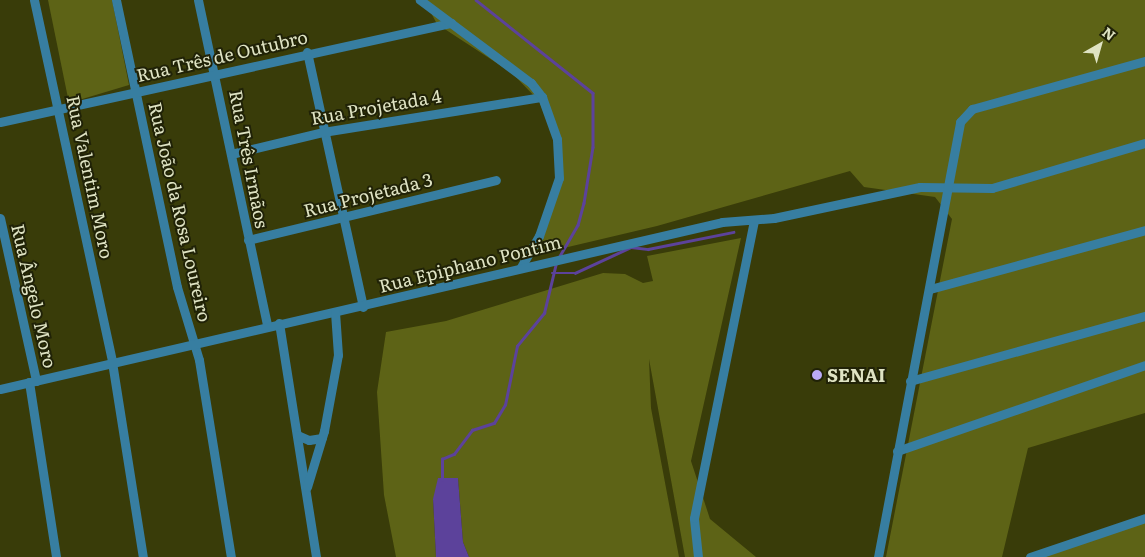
<!DOCTYPE html>
<meta charset="utf-8">
<style>
body{margin:0}
#map{position:relative;width:1145px;height:557px;overflow:hidden;background:#393c09;font-family:Literata,serif}
div>[style]{position:absolute}
.green>*{inset:0;background:#5d6316}
.water>*{inset:0;background:#5c429b}
.stream>*{height:2.5px;margin:-1.25px;padding:0 1.25px;transform-origin:1.25px;border-radius:1.25px;background:#5c429b}
.minor>*{height:9px;margin:-4.5px;padding:0 4.5px;transform-origin:4.5px;border-radius:4.5px;background:#377ea1}
.dots>*{width:14px;height:14px;translate:-50% -50%;box-sizing:border-box;border:2px solid #202207;border-radius:50%}
span{translate:-50% -50%;white-space:nowrap;text-align:center;line-height:1.15;-webkit-text-stroke:4px #202207;paint-order:stroke}
.street-label{font-size:18px;color:#dfe3c3}
.poi-label{font-size:18px;color:#dfe3c3;font-weight:700}
.left{translate:0 -50%;text-align:left}
.north{position:absolute;left:1075px;top:20px;width:50px;height:50px;-webkit-text-stroke:4px #202207;paint-order:stroke;rotate:38deg;font-size:14px;font-weight:700;line-height:20px;text-align:center;color:#dfe3c3}
.north::after{content:'';display:block;margin:auto;width:18px;height:22px;background:#dfe3c3;clip-path:polygon(50% 0,100% 100%,50% 72%,0 100%)}
</style>
<div id="map">
<div class="green">
<i style="clip-path:polygon(48px 0,112px 0,129px 85px,69px 103px)"></i>
<i style="clip-path:polygon(424px 0,1145px 0,1145px 413px,1028px 448px,1002px 557px,886px 557px,952px 219px,935px 197px,864px 187px,850px 171px,657px 226px,513px 260px,539px 244px,561px 157px,539px 101px,512px 73px,437px 24px)"></i>
<i style="clip-path:polygon(741px 238px,691px 461px,710px 519px,756px 557px,685px 557px,649px 359px,651px 408px,679px 557px,469px 557px,463px 542px,458px 478px,433px 499px,436px 557px,396px 557px,384px 495px,377px 392px,386px 332px,446px 321px,603px 273px,625px 274px,643px 283px,653px 281px,647px 256px)"></i>
<i style="clip-path:polygon(1145px 517px,1145px 557px,1035px 557px)"></i>
</div>
<div class="water">
<i style="clip-path:polygon(438px 478px,458px 478px,463px 542px,469px 557px,436px 557px,433px 499px)"></i>
</div>
<div class="stream">
<i style="left:476px;top:0;width:149px;rotate:38.5deg"></i>
<i style="left:593px;top:93px;width:54px;rotate:90deg"></i>
<i style="left:593px;top:147px;width:57px;rotate:99.1deg"></i>
<i style="left:584px;top:203px;width:23px;rotate:105deg"></i>
<i style="left:578px;top:225px;width:36px;rotate:120deg"></i>
<i style="left:552px;top:273px;width:23px"></i>
<i style="left:575px;top:273px;width:62px;rotate:-24.9deg"></i>
<i style="left:631px;top:247px;width:17px;rotate:7deg"></i>
<i style="left:648px;top:249px;width:87px;rotate:-11.3deg"></i>
<i style="left:442px;top:480px;width:21px;rotate:-90deg"></i>
<i style="left:442px;top:459px;width:13px;rotate:-23deg"></i>
<i style="left:454px;top:454px;width:30px;rotate:-53deg"></i>
<i style="left:472px;top:430px;width:23px;rotate:-18deg"></i>
<i style="left:494px;top:423px;width:21px;rotate:-59deg"></i>
<i style="left:505px;top:405px;width:60px;rotate:-78.5deg"></i>
<i style="left:517px;top:346px;width:43px;rotate:-50.7deg"></i>
<i style="left:544px;top:313px;width:51px;rotate:-76.5deg"></i>
</div>
<div class="minor">
<i style="left:34px;top:0;width:370px;rotate:77.8deg"></i>
<i style="left:112px;top:362px;width:197px;rotate:81deg"></i>
<i style="left:116px;top:0;width:293px;rotate:78deg"></i>
<i style="left:177px;top:287px;width:76px;rotate:73.2deg"></i>
<i style="left:199px;top:360px;width:200px;rotate:80.8deg"></i>
<i style="left:198px;top:0;width:332px;rotate:78deg"></i>
<i style="left:307px;top:52px;width:261px;rotate:77.6deg"></i>
<i style="left:0;top:122px;width:462px;rotate:-12.4deg"></i>
<i style="left:231px;top:154px;width:95px;rotate:-13.4deg"></i>
<i style="left:323px;top:132px;width:222px;rotate:-9.1deg"></i>
<i style="left:542px;top:97px;width:18px;rotate:-128deg"></i>
<i style="left:531px;top:83px;width:139px;rotate:-143.2deg"></i>
<i style="left:0;top:218px;width:167px;rotate:77.5deg"></i>
<i style="left:248px;top:240px;width:255px;rotate:-13.6deg"></i>
<i style="left:521px;top:267px;width:36px;rotate:-60deg"></i>
<i style="left:539px;top:236px;width:61px;rotate:-71deg"></i>
<i style="left:559px;top:178px;width:39px;rotate:-93deg"></i>
<i style="left:557px;top:139px;width:45px;rotate:-109.7deg"></i>
<i style="left:930px;top:289px;width:223px;rotate:-15.3deg"></i>
<i style="left:279px;top:323px;width:237px;rotate:81deg"></i>
<i style="left:910px;top:381px;width:244px;rotate:-15.5deg"></i>
<i style="left:29px;top:382px;width:177px;rotate:81.2deg"></i>
<i style="left:0;top:389px;width:741px;rotate:-13.02deg"></i>
<i style="left:722px;top:222px;width:52px;rotate:-4.4deg"></i>
<i style="left:774px;top:218px;width:149px;rotate:-12deg"></i>
<i style="left:920px;top:187px;width:72px;rotate:0.8deg"></i>
<i style="left:992px;top:188px;width:159px;rotate:-16.4deg"></i>
<i style="left:297px;top:435px;width:13px;rotate:23deg"></i>
<i style="left:309px;top:440px;width:13px;rotate:-9deg"></i>
<i style="left:897px;top:451px;width:262px;rotate:-19.1deg"></i>
<i style="left:307px;top:487px;width:59px;rotate:-73.1deg"></i>
<i style="left:324px;top:431px;width:77px;rotate:-79.6deg"></i>
<i style="left:338px;top:355px;width:43px;rotate:-94deg"></i>
<i style="left:698px;top:557px;width:39px;rotate:-96deg"></i>
<i style="left:694px;top:518px;width:304px;rotate:-78.6deg"></i>
<i style="left:878px;top:557px;width:443px;rotate:-79.3deg"></i>
<i style="left:960px;top:122px;width:18px;rotate:-47deg"></i>
<i style="left:972px;top:109px;width:180px;rotate:-15.5deg"></i>
<i style="left:1030px;top:557px;width:121px;rotate:-18.7deg"></i>
</div>
<div class="dots">
<i style="left:817px;top:375px;background:#baaaf6"></i>
</div>
<div class="street-label">
<span style="left:222px;top:56px;rotate:-13deg">Rua Três de Outubro</span>
<span style="left:376px;top:107px;rotate:-10deg">Rua Projetada 4</span>
<span style="left:249px;top:159px;rotate:79deg">Rua Três Irmãos</span>
<span style="left:90px;top:177px;rotate:78deg">Rua Valentim Moro</span>
<span style="left:368px;top:195px;rotate:-14deg">Rua Projetada 3</span>
<span style="left:180px;top:212px;rotate:77deg">Rua João da Rosa Loureiro</span>
<span style="left:470px;top:264px;rotate:-14deg">Rua Epiphano Pontim</span>
<span style="left:34px;top:296px;rotate:77deg">Rua Ângelo Moro</span>
</div>
<div class="poi-label">
<span class="left" style="left:827px;top:375px">SENAI</span>
</div>
<div class="north">N</div>
</div>
